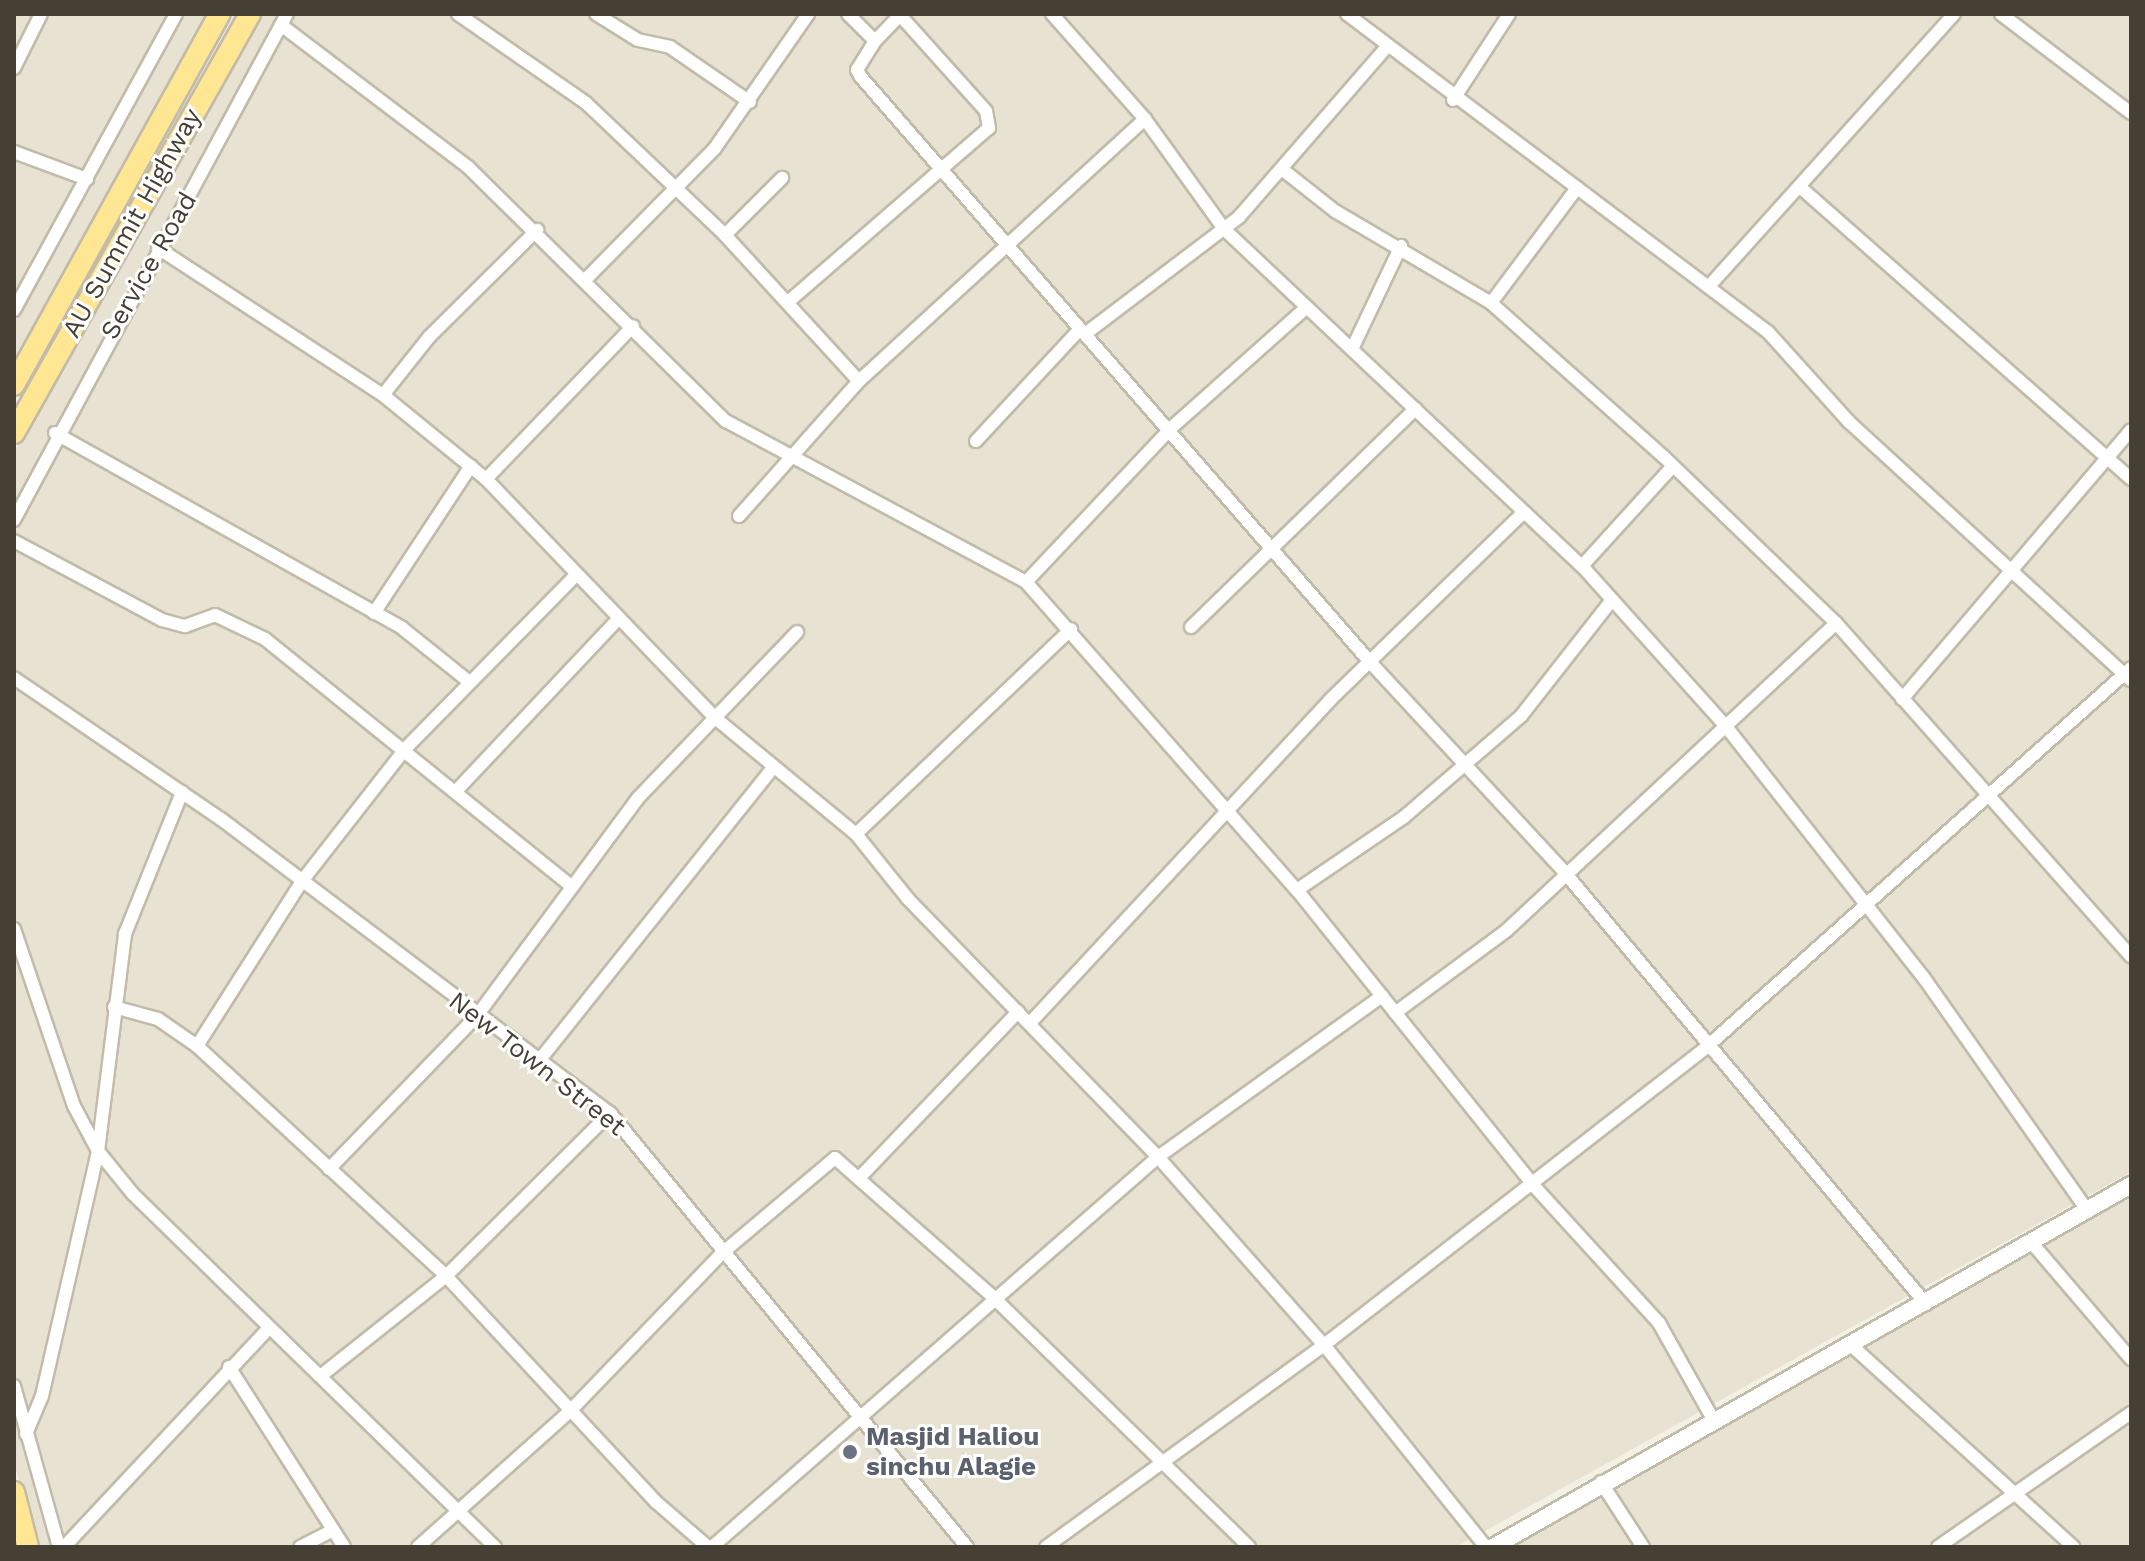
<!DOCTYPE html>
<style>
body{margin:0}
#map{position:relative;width:2145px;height:1561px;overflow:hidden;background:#f3f0e4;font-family:"Work Sans",sans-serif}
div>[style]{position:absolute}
.residential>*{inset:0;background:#e8e2d2}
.roads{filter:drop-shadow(2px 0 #c2bba9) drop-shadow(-2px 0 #c2bba9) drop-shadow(0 2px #c2bba9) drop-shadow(0 -2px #c2bba9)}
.minor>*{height:12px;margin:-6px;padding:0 6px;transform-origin:6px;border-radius:6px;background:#fff}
.tertiary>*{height:16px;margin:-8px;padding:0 8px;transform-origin:8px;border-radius:8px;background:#fff}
.primary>*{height:20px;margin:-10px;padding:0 10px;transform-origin:10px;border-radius:10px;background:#ffe692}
.dots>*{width:22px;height:22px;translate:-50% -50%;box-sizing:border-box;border:4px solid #fff;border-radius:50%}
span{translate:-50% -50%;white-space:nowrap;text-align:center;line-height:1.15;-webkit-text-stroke:6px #fff;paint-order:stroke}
.street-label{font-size:26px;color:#464034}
.worship-label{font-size:26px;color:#5b616d;font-weight:700}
.left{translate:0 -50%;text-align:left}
.frame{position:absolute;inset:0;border:16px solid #464034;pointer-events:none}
</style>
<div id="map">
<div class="residential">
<i style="clip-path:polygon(14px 14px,219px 14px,14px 386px)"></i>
<i style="clip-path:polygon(252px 14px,2131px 14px,2131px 1172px,1456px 1547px,38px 1547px,14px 1463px,14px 453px)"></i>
<i style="clip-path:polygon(2131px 1194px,2131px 1547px,1506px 1547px)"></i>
</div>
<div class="roads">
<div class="minor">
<i style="left:458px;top:14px;width:156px;rotate:34.8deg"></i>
<i style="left:586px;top:103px;width:192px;rotate:43.5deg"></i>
<i style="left:725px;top:235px;width:198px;rotate:47.5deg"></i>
<i style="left:596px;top:14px;width:49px;rotate:31.8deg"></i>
<i style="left:638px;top:40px;width:33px;rotate:12deg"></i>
<i style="left:670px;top:47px;width:97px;rotate:34.5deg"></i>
<i style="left:848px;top:14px;width:38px;rotate:45deg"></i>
<i style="left:875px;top:41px;width:34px;rotate:122deg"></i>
<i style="left:857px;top:70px;width:8px;rotate:60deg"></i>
<i style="left:861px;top:77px;width:775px;rotate:48.97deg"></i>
<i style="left:1370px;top:662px;width:289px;rotate:47.2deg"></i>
<i style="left:1566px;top:874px;width:561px;rotate:50.06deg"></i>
<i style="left:1052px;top:14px;width:140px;rotate:48.5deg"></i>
<i style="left:1145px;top:119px;width:135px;rotate:54.3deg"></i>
<i style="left:1224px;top:229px;width:492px;rotate:43.3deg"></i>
<i style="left:1582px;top:566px;width:212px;rotate:48.1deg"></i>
<i style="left:1724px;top:724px;width:323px;rotate:51.8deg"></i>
<i style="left:1924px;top:978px;width:284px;rotate:54.9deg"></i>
<i style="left:1347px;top:14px;width:528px;rotate:37.07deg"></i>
<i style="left:1768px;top:332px;width:121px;rotate:48deg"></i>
<i style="left:1849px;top:422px;width:382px;rotate:42.5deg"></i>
<i style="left:2001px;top:14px;width:163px;rotate:37.3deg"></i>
<i style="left:281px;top:25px;width:235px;rotate:37.2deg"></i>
<i style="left:468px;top:167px;width:362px;rotate:44.6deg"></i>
<i style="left:726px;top:421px;width:340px;rotate:28.2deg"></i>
<i style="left:1026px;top:582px;width:410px;rotate:48.7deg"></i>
<i style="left:1297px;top:890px;width:378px;rotate:51.3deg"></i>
<i style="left:1533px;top:1185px;width:187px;rotate:47.6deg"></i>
<i style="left:1659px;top:1323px;width:112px;rotate:60.7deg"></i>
<i style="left:875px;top:41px;width:37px;rotate:-46deg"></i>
<i style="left:14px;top:68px;width:60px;rotate:-63.4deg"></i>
<i style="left:1453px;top:100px;width:103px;rotate:-56.9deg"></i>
<i style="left:14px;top:152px;width:78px;rotate:20.3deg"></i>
<i style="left:1283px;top:170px;width:66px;rotate:38.3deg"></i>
<i style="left:1335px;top:211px;width:181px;rotate:30.5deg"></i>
<i style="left:1491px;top:303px;width:232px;rotate:41.7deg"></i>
<i style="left:1664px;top:457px;width:239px;rotate:44deg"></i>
<i style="left:1836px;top:623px;width:445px;rotate:48.5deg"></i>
<i style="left:1800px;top:187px;width:441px;rotate:41.4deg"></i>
<i style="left:725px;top:235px;width:81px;rotate:-45deg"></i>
<i style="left:158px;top:248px;width:269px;rotate:33.2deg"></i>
<i style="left:383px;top:395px;width:133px;rotate:39.2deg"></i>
<i style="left:486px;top:479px;width:330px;rotate:46.2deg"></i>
<i style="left:714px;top:717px;width:184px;rotate:39.5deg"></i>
<i style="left:856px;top:834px;width:83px;rotate:51.3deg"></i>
<i style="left:908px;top:899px;width:359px;rotate:45.9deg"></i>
<i style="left:1158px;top:1157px;width:251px;rotate:48.6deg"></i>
<i style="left:1324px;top:1345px;width:259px;rotate:51.3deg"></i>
<i style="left:586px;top:279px;width:184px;rotate:-45.4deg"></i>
<i style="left:715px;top:148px;width:163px;rotate:-55.2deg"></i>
<i style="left:1711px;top:284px;width:363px;rotate:-48deg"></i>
<i style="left:788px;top:302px;width:266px;rotate:-40.9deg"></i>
<i style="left:989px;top:128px;width:17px;rotate:-100deg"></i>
<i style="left:986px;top:111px;width:129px;rotate:-131.9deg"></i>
<i style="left:1491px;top:303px;width:144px;rotate:-53.2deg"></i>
<i style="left:14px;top:310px;width:337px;rotate:-61.3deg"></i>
<i style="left:1085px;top:334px;width:193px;rotate:-37.2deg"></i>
<i style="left:1239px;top:217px;width:223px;rotate:-49deg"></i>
<i style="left:1353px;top:347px;width:112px;rotate:-64.6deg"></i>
<i style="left:383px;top:395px;width:75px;rotate:-51.5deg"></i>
<i style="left:430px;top:336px;width:151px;rotate:-44.7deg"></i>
<i style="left:55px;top:433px;width:398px;rotate:29.3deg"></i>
<i style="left:402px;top:628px;width:83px;rotate:38.7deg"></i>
<i style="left:976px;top:441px;width:153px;rotate:-47.1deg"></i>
<i style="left:486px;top:479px;width:212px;rotate:-46.1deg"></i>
<i style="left:739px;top:516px;width:181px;rotate:-48.4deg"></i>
<i style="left:859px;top:381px;width:388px;rotate:-42.5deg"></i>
<i style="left:14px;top:520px;width:575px;rotate:-61.65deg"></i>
<i style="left:14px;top:541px;width:168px;rotate:28.1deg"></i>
<i style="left:162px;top:620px;width:24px;rotate:15deg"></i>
<i style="left:185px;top:626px;width:32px;rotate:-20deg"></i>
<i style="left:215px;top:615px;width:55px;rotate:25.6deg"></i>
<i style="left:265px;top:639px;width:390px;rotate:38.9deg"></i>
<i style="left:1582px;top:566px;width:135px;rotate:-47.7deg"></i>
<i style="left:1026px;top:582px;width:210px;rotate:-46.7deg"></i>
<i style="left:1170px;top:429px;width:183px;rotate:-41.7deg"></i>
<i style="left:374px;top:613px;width:176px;rotate:-56.6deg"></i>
<i style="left:1191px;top:627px;width:313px;rotate:-44.2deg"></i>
<i style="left:14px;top:678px;width:250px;rotate:34.3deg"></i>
<i style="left:221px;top:819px;width:488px;rotate:37.1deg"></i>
<i style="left:610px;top:1113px;width:562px;rotate:50.56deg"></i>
<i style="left:1902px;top:699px;width:353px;rotate:-49.6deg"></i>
<i style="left:457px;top:790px;width:233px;rotate:-46.7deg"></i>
<i style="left:856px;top:834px;width:297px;rotate:-43.6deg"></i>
<i style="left:1297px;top:890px;width:130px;rotate:-34.3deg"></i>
<i style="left:1404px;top:817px;width:155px;rotate:-40.8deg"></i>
<i style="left:1521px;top:716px;width:147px;rotate:-51.9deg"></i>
<i style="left:14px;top:929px;width:187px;rotate:71.3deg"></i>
<i style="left:74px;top:1106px;width:51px;rotate:61.9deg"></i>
<i style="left:98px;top:1151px;width:55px;rotate:50.9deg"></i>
<i style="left:133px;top:1194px;width:506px;rotate:44.28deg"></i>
<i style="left:114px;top:1007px;width:46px;rotate:15.3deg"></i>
<i style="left:158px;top:1019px;width:47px;rotate:34.7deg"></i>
<i style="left:197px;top:1046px;width:339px;rotate:42.7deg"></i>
<i style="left:446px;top:1276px;width:309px;rotate:47.1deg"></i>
<i style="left:656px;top:1502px;width:69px;rotate:40.9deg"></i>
<i style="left:1395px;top:1013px;width:139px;rotate:-36.5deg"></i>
<i style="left:1507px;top:930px;width:450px;rotate:-43deg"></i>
<i style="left:1030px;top:1023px;width:441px;rotate:-47.1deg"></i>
<i style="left:1330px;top:700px;width:270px;rotate:-44.1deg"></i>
<i style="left:197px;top:1046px;width:196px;rotate:-57.5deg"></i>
<i style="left:302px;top:881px;width:167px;rotate:-52deg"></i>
<i style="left:405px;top:749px;width:244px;rotate:-45.5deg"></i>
<i style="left:538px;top:1062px;width:375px;rotate:-51.4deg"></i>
<i style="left:329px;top:1169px;width:211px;rotate:-46deg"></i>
<i style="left:476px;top:1017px;width:272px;rotate:-53.5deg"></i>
<i style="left:638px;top:798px;width:230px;rotate:-46.2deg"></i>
<i style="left:862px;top:1175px;width:226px;rotate:-46.3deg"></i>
<i style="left:2031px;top:1242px;width:154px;rotate:49.5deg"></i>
<i style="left:1852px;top:1346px;width:299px;rotate:42.2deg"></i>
<i style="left:229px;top:1367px;width:214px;rotate:57.4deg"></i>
<i style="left:323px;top:1374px;width:157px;rotate:-38.5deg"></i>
<i style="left:446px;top:1276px;width:231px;rotate:-44.8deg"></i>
<i style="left:14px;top:1386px;width:167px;rotate:74.4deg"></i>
<i style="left:26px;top:1434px;width:41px;rotate:-67.2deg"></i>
<i style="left:42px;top:1396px;width:251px;rotate:-77.1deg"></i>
<i style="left:98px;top:1151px;width:219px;rotate:-82.9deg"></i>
<i style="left:125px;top:934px;width:153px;rotate:-68.1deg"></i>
<i style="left:1601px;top:1482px;width:77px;rotate:57.1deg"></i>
<i style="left:64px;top:1547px;width:300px;rotate:-46.9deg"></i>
<i style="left:300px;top:1547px;width:37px;rotate:-27deg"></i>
<i style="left:418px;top:1547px;width:204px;rotate:-41.8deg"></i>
<i style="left:570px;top:1411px;width:218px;rotate:-46.1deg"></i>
<i style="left:721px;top:1254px;width:149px;rotate:-40.1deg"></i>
<i style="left:835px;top:1158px;width:209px;rotate:41.3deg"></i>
<i style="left:992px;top:1296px;width:359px;rotate:44.3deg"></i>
<i style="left:712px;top:1547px;width:592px;rotate:-41.17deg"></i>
<i style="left:1158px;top:1157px;width:276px;rotate:-35.7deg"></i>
<i style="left:1046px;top:1547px;width:344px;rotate:-36deg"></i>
<i style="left:1324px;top:1345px;width:489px;rotate:-37.9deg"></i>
<i style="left:1710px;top:1044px;width:564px;rotate:-41.77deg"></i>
<i style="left:1938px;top:1547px;width:235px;rotate:-34.8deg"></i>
</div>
<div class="tertiary">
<i style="left:1493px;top:1547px;width:734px;rotate:-29.57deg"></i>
</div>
<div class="primary">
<i style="left:14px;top:385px;width:424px;rotate:-61deg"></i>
<i style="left:14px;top:433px;width:481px;rotate:-60.6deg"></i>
<i style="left:14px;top:1492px;width:57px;rotate:75.7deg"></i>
</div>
</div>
<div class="dots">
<i style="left:850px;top:1452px;background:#6b7280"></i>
</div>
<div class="street-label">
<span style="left:132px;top:223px;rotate:-61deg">AU Summit Highway</span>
<span style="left:149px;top:266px;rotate:-60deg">Service Road</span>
<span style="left:537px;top:1064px;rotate:38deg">New Town Street</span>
</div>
<div class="worship-label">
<span class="left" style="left:866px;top:1452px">Masjid Haliou<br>sinchu Alagie</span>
</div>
<div class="frame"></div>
</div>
